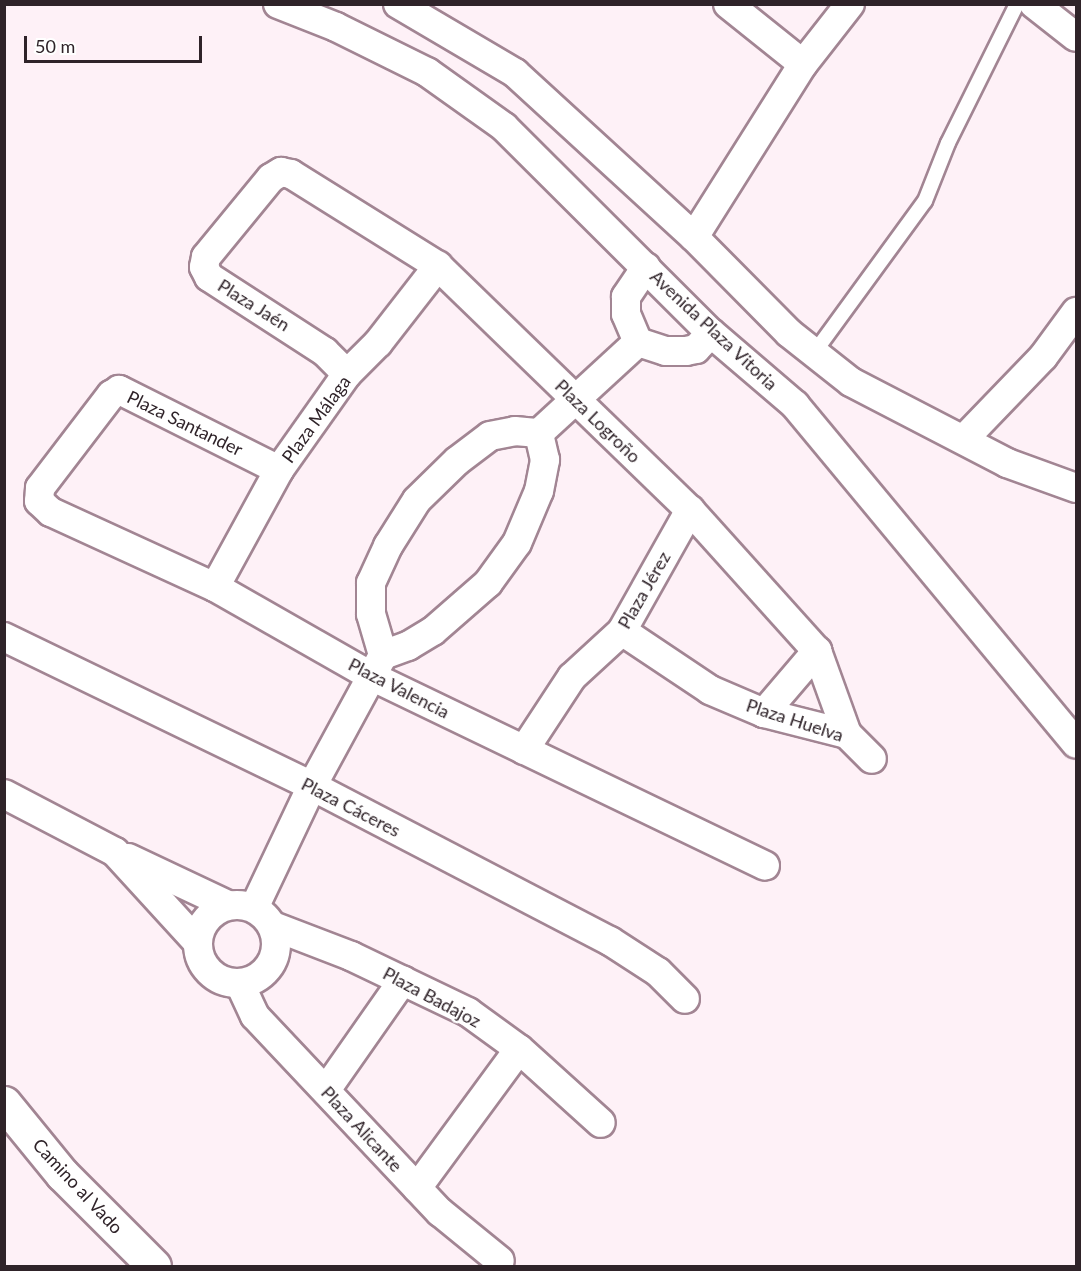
<!DOCTYPE html>
<meta charset="utf-8">
<style>
body{margin:0}
#map{position:relative;width:1081px;height:1271px;overflow:hidden;background:#fef1f7;font-family:Lato,sans-serif}
div>[style]{position:absolute}
.roads{filter:drop-shadow(2px 0 #a28593) drop-shadow(-2px 0 #a28593) drop-shadow(0 2px #a28593) drop-shadow(0 -2px #a28593)}
.service>*{height:14px;margin:-7px;padding:0 7px;transform-origin:7px;border-radius:7px;background:#fff}
.minor>*{height:28px;margin:-14px;padding:0 14px;transform-origin:14px;border-radius:14px;background:#fff}
.minor>.ring{margin:-14px;padding:0;box-sizing:content-box;background:none;border:28px solid #fff;border-radius:50%}
.tertiary>*{height:33px;margin:-16.5px;padding:0 16.5px;transform-origin:16.5px;border-radius:16.5px;background:#fff}
span{translate:-50% -50%;white-space:nowrap;text-align:center;line-height:1.15;-webkit-text-stroke:5px #fff;paint-order:stroke}
.street-label{font-size:18px;color:#2f2329}
.frame{position:absolute;inset:0;border:6px solid #2f2329;pointer-events:none}
.scale{position:absolute;left:24px;top:36px;width:178px;height:27px;box-sizing:border-box;border:3px solid #2f2329;border-top:0;padding-left:8px;font-size:18px;line-height:21px;white-space:nowrap;color:#2f2329;-webkit-text-stroke:4px #fff;paint-order:stroke}
</style>
<div id="map">
<div class="roads">
<div class="service">
<i style="left:814px;top:353px;width:188px;rotate:-53.9deg"></i>
<i style="left:925px;top:201px;width:62px;rotate:-68.4deg"></i>
<i style="left:948px;top:143px;width:155px;rotate:-63.6deg"></i>
</div>
<div class="minor">
<i style="left:278px;top:4px;width:62px;rotate:21.6deg"></i>
<i style="left:336px;top:27px;width:102px;rotate:26.3deg"></i>
<i style="left:427px;top:72px;width:95px;rotate:35.5deg"></i>
<i style="left:504px;top:127px;width:292px;rotate:44.9deg"></i>
<i style="left:711px;top:333px;width:111px;rotate:40.6deg"></i>
<i style="left:795px;top:405px;width:440px;rotate:50.3deg"></i>
<i style="left:398px;top:4px;width:136px;rotate:30.5deg"></i>
<i style="left:515px;top:73px;width:243px;rotate:42.5deg"></i>
<i style="left:694px;top:237px;width:135px;rotate:45.3deg"></i>
<i style="left:789px;top:333px;width:79px;rotate:38.3deg"></i>
<i style="left:851px;top:382px;width:176px;rotate:27.4deg"></i>
<i style="left:1007px;top:463px;width:73px;rotate:19.9deg"></i>
<i style="left:728px;top:4px;width:96px;rotate:38.7deg"></i>
<i style="left:1034px;top:4px;width:53px;rotate:38.2deg"></i>
<i style="left:694px;top:237px;width:204px;rotate:-57.8deg"></i>
<i style="left:803px;top:64px;width:76px;rotate:-51.9deg"></i>
<i style="left:646px;top:267px;width:36px;rotate:124deg"></i>
<i style="left:626px;top:297px;width:17px;rotate:90deg"></i>
<i style="left:626px;top:314px;width:30px;rotate:67deg"></i>
<i style="left:638px;top:342px;width:29px;rotate:18deg"></i>
<i style="left:666px;top:351px;width:20px"></i>
<i style="left:686px;top:351px;width:10px;rotate:-11deg"></i>
<i style="left:696px;top:349px;width:22px;rotate:-47deg"></i>
<i style="left:347px;top:374px;width:31px;rotate:-135deg"></i>
<i style="left:325px;top:352px;width:138px;rotate:-147.1deg"></i>
<i style="left:209px;top:277px;width:11px;rotate:-117deg"></i>
<i style="left:204px;top:267px;width:10px;rotate:-79deg"></i>
<i style="left:206px;top:257px;width:102px;rotate:-50.6deg"></i>
<i style="left:271px;top:178px;width:12px;rotate:-31deg"></i>
<i style="left:281px;top:172px;width:10px;rotate:11deg"></i>
<i style="left:291px;top:174px;width:173px;rotate:32deg"></i>
<i style="left:438px;top:266px;width:351px;rotate:44.1deg"></i>
<i style="left:690px;top:510px;width:190px;rotate:48deg"></i>
<i style="left:817px;top:651px;width:88px;rotate:70.1deg"></i>
<i style="left:964px;top:439px;width:114px;rotate:-46.1deg"></i>
<i style="left:1043px;top:357px;width:56px;rotate:-53.7deg"></i>
<i style="left:279px;top:470px;width:179px;rotate:-153.4deg"></i>
<i style="left:119px;top:390px;width:9px;rotate:148deg"></i>
<i style="left:111px;top:395px;width:117px;rotate:127.4deg"></i>
<i style="left:40px;top:488px;width:13px;rotate:94deg"></i>
<i style="left:39px;top:501px;width:16px;rotate:43deg"></i>
<i style="left:51px;top:512px;width:180px;rotate:24.6deg"></i>
<i style="left:215px;top:587px;width:182px;rotate:29.7deg"></i>
<i style="left:373px;top:677px;width:435px;rotate:25.7deg"></i>
<i style="left:215px;top:587px;width:133px;rotate:-61.3deg"></i>
<i style="left:279px;top:470px;width:118px;rotate:-54.7deg"></i>
<i style="left:347px;top:374px;width:44px;rotate:-45deg"></i>
<i style="left:378px;top:343px;width:98px;rotate:-52.1deg"></i>
<i style="left:622px;top:631px;width:106px;rotate:33.8deg"></i>
<i style="left:710px;top:690px;width:59px;rotate:23.1deg"></i>
<i style="left:764px;top:713px;width:86px;rotate:14.2deg"></i>
<i style="left:847px;top:734px;width:35px;rotate:45deg"></i>
<i style="left:4px;top:637px;width:342px;rotate:25.8deg"></i>
<i style="left:312px;top:786px;width:336px;rotate:27.5deg"></i>
<i style="left:610px;top:941px;width:57px;rotate:32.9deg"></i>
<i style="left:658px;top:972px;width:38px;rotate:45deg"></i>
<i style="left:383px;top:655px;width:27px;rotate:-20deg"></i>
<i style="left:408px;top:646px;width:29px;rotate:-31deg"></i>
<i style="left:433px;top:631px;width:73px;rotate:-41.1deg"></i>
<i style="left:488px;top:583px;width:49px;rotate:-54.1deg"></i>
<i style="left:517px;top:543px;width:56px;rotate:-67.1deg"></i>
<i style="left:539px;top:491px;width:32px;rotate:-79deg"></i>
<i style="left:545px;top:460px;width:28px;rotate:-103deg"></i>
<i style="left:764px;top:713px;width:82px;rotate:-49.5deg"></i>
<i style="left:524px;top:750px;width:87px;rotate:-56.7deg"></i>
<i style="left:572px;top:677px;width:68px;rotate:-42.6deg"></i>
<i style="left:622px;top:631px;width:139px;rotate:-60.7deg"></i>
<i style="left:4px;top:794px;width:125px;rotate:27.6deg"></i>
<i style="left:115px;top:852px;width:123px;rotate:47.6deg"></i>
<i style="left:128px;top:858px;width:110px;rotate:25.2deg"></i>
<i class="ring" style="left:198px;top:905px;width:50px;height:50px"></i>
<i style="left:254px;top:908px;width:135px;rotate:-64.6deg"></i>
<i style="left:312px;top:786px;width:149px;rotate:-61.5deg"></i>
<i style="left:383px;top:655px;width:43px;rotate:-106.3deg"></i>
<i style="left:371px;top:614px;width:31px;rotate:-90deg"></i>
<i style="left:371px;top:583px;width:41px;rotate:-65.3deg"></i>
<i style="left:388px;top:546px;width:54px;rotate:-57.8deg"></i>
<i style="left:417px;top:500px;width:56px;rotate:-44.3deg"></i>
<i style="left:457px;top:461px;width:41px;rotate:-37.1deg"></i>
<i style="left:490px;top:436px;width:25px;rotate:-11deg"></i>
<i style="left:515px;top:431px;width:24px;rotate:5deg"></i>
<i style="left:539px;top:433px;width:134px;rotate:-42.6deg"></i>
<i style="left:273px;top:926px;width:84px;rotate:21deg"></i>
<i style="left:351px;top:956px;width:130px;rotate:25.6deg"></i>
<i style="left:468px;top:1012px;width:63px;rotate:36deg"></i>
<i style="left:519px;top:1049px;width:110px;rotate:42.1deg"></i>
<i style="left:240px;top:984px;width:35px;rotate:65deg"></i>
<i style="left:255px;top:1016px;width:270px;rotate:46.7deg"></i>
<i style="left:440px;top:1212px;width:77px;rotate:39.2deg"></i>
<i style="left:326px;top:1090px;width:134px;rotate:-55deg"></i>
<i style="left:417px;top:1188px;width:172px;rotate:-53.7deg"></i>
</div>
<div class="tertiary">
<i style="left:4px;top:1103px;width:92px;rotate:50.8deg"></i>
<i style="left:62px;top:1174px;width:130px;rotate:45deg"></i>
</div>
</div>
<div class="street-label">
<span style="left:254px;top:305px;rotate:32deg">Plaza Jaén</span>
<span style="left:714px;top:330px;rotate:43deg">Avenida Plaza Vitoria</span>
<span style="left:316px;top:419px;rotate:-54deg">Plaza Málaga</span>
<span style="left:598px;top:421px;rotate:44deg">Plaza Logroño</span>
<span style="left:185px;top:423px;rotate:26deg">Plaza Santander</span>
<span style="left:644px;top:590px;rotate:-60deg">Plaza Jérez</span>
<span style="left:399px;top:688px;rotate:27deg">Plaza Valencia</span>
<span style="left:795px;top:720px;rotate:18deg">Plaza Huelva</span>
<span style="left:351px;top:807px;rotate:27deg">Plaza Cáceres</span>
<span style="left:432px;top:997px;rotate:28deg">Plaza Badajoz</span>
<span style="left:362px;top:1129px;rotate:47deg">Plaza Alicante</span>
<span style="left:78px;top:1186px;rotate:47deg">Camino al Vado</span>
</div>
<div class="frame"></div>
<div class="scale">50 m</div>
</div>
